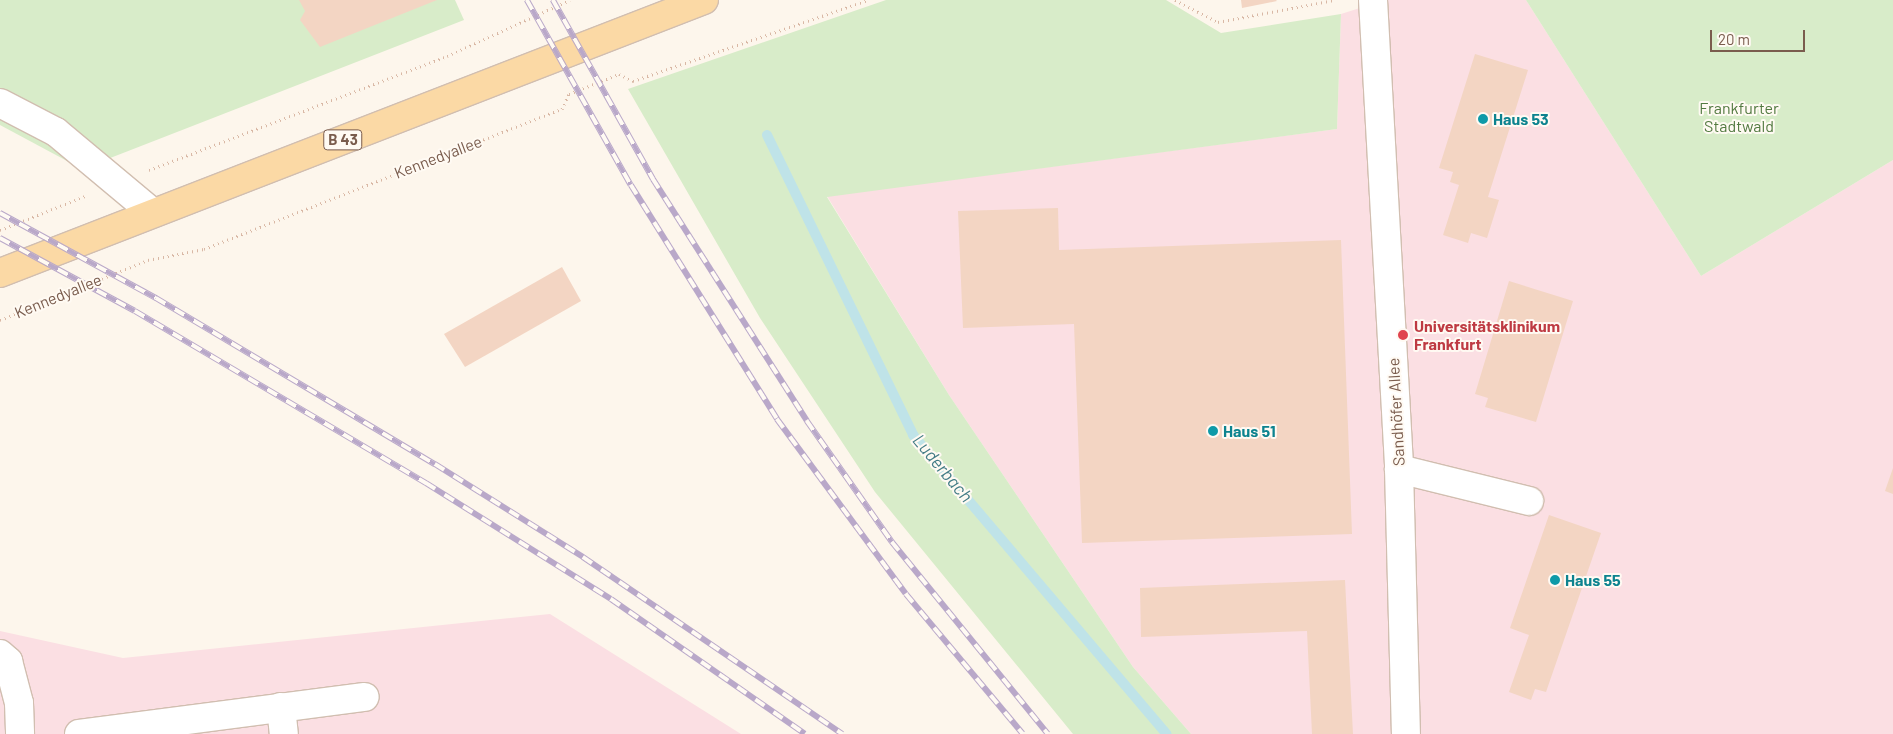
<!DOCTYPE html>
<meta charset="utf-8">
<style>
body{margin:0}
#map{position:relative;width:1893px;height:734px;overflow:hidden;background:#fdf6ec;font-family:Barlow,sans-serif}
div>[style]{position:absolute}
.medical>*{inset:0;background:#fbdfe3}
.green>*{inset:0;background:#d8ecc9}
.stream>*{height:10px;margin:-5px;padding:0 5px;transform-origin:5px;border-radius:5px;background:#bfe3e8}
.building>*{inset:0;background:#f3d5c3}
.path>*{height:3px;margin-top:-1.5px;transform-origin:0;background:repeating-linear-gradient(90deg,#d9b8a5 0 1px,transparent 0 5px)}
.roads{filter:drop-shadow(1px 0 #d1beb0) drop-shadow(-1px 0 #d1beb0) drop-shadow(0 1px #d1beb0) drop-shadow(0 -1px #d1beb0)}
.minor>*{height:28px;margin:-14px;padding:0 14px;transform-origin:14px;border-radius:14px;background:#fff}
.major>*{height:28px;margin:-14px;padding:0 14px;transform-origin:14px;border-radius:14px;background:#fbd9a5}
.rail>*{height:5.5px;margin-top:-2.75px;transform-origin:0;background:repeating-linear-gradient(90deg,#fffaf3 0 11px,#b9a8c9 0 22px);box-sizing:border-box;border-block:1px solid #b9a8c9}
.dots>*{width:14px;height:14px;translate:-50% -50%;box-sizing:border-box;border:2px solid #fffaf3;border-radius:50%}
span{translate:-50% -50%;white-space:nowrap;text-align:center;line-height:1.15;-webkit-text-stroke:4px #fffaf3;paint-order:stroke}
.shield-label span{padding:1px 4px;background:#fffaf3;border:1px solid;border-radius:4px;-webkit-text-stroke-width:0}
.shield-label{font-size:15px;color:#7a5c4d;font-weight:700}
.park-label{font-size:16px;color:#537a41}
.culture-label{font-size:16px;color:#0d838f;font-weight:700}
.left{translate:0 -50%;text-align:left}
.street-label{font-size:16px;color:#7a5c4d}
.health-label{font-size:16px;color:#be3a42;font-weight:700}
.water-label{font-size:18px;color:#437c86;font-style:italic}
.scale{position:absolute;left:1710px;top:30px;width:95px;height:22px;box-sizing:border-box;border:2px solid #7a5c4d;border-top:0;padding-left:6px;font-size:15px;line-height:18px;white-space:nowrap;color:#7a5c4d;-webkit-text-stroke:4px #fffaf3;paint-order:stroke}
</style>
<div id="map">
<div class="medical">
<i style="clip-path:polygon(1385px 0,1526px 0,1701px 276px,1893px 160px,1893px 734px,1191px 734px,1133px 667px,949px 395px,827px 196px,1337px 129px,1341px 14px)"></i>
<i style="clip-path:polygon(550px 614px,741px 734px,0 734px,0 631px,123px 658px)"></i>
</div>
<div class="green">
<i style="clip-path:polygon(0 0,455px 0,464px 20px,82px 169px,0 125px)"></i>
<i style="clip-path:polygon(886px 0,1166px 0,1221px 33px,1341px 14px,1337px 129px,827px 197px,949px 395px,1133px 667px,1191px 734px,1073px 734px,875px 492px,760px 318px,628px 89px)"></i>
<i style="clip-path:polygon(1526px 0,1893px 0,1893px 160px,1701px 276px)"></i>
</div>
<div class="stream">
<i style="left:767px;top:135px;width:334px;rotate:64deg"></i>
<i style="left:913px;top:435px;width:392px;rotate:49.7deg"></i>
</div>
<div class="building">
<i style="clip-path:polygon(299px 0,437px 0,320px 47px,300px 20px,305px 11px)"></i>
<i style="clip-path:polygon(1241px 0,1276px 0,1277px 1px,1242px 8px)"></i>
<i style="clip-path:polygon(1475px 54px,1528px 70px,1488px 197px,1499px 200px,1487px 238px,1471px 233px,1468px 243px,1443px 235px,1459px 185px,1450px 182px,1453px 172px,1439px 168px)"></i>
<i style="clip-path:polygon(1058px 208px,1059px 250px,1341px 240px,1352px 534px,1082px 543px,1074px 324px,963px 328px,958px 211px)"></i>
<i style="clip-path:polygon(562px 267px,581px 301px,465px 367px,444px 334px)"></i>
<i style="clip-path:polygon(1509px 281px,1573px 301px,1536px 422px,1485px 407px,1488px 398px,1475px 394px)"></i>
<i style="clip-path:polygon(1893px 468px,1893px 494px,1885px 491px)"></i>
<i style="clip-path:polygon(1549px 515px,1601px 533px,1546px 692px,1535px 689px,1531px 700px,1509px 692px,1529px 635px,1510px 628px)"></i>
<i style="clip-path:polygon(1345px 580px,1353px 734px,1312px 734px,1307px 631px,1141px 637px,1140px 588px)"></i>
</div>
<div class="path">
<i style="left:1175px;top:0;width:48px;rotate:27.1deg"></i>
<i style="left:1218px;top:22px;width:118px;rotate:-10.7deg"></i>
<i style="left:149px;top:170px;width:319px;rotate:-20.9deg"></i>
<i style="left:447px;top:56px;width:135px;rotate:-24.5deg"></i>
<i style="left:0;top:230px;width:92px;rotate:-21.8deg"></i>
<i style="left:0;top:320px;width:160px;rotate:-22.1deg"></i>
<i style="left:148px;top:260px;width:57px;rotate:-11.1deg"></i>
<i style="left:204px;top:249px;width:384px;rotate:-21.4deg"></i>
<i style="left:562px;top:109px;width:17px;rotate:-65deg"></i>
<i style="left:569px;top:94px;width:54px;rotate:-21.8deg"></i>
<i style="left:619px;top:74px;width:16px;rotate:27deg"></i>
<i style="left:633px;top:81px;width:249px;rotate:-19deg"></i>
</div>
<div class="roads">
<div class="minor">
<i style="left:1373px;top:0;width:470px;rotate:86.8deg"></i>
<i style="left:1399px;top:469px;width:265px;rotate:88.5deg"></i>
<i style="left:0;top:103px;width:63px;rotate:27.4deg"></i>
<i style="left:56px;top:132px;width:126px;rotate:39.9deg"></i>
<i style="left:1399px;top:469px;width:134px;rotate:13.8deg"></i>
<i style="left:0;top:654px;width:11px;rotate:41deg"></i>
<i style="left:8px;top:661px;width:43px;rotate:75.3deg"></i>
<i style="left:19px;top:703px;width:31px;rotate:88deg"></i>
<i style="left:281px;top:707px;width:27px;rotate:84deg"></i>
<i style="left:79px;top:734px;width:288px;rotate:-7.4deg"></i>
</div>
<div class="major">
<i style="left:0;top:273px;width:755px;rotate:-21.2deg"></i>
</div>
</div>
<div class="rail">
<i style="left:527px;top:0;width:212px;rotate:60.7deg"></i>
<i style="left:631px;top:185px;width:276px;rotate:58deg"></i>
<i style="left:777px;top:419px;width:217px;rotate:53.6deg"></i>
<i style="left:906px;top:594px;width:182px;rotate:50.1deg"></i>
<i style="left:553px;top:0;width:205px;rotate:60.8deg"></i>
<i style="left:653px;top:179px;width:287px;rotate:57.5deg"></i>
<i style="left:807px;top:421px;width:148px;rotate:54.9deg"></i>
<i style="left:892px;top:542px;width:247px;rotate:50.9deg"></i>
<i style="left:0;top:213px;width:178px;rotate:28.6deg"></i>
<i style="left:156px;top:298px;width:325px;rotate:30.8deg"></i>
<i style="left:435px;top:464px;width:175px;rotate:32.1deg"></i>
<i style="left:583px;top:557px;width:314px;rotate:34.3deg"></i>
<i style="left:0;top:238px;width:153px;rotate:28.4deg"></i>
<i style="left:135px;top:311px;width:338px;rotate:30.6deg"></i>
<i style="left:426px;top:483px;width:218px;rotate:32.1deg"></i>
<i style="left:611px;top:599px;width:236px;rotate:34.8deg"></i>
</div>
<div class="dots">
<i style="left:1483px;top:119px;background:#0f9aa8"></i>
<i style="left:1403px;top:335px;background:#e0444e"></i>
<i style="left:1213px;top:431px;background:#0f9aa8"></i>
<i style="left:1555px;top:580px;background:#0f9aa8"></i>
</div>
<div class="shield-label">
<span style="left:343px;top:140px">B 43</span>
</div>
<div class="park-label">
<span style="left:1739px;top:117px">Frankfurter<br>Stadtwald</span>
</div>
<div class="culture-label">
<span class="left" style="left:1493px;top:119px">Haus 53</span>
<span class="left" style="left:1223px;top:431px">Haus 51</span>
<span class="left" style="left:1565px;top:580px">Haus 55</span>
</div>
<div class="street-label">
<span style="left:438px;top:157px;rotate:-21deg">Kennedyallee</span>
<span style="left:58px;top:296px;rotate:-22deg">Kennedyallee</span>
<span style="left:1396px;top:412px;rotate:-93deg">Sandhöfer Allee</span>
</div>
<div class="health-label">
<span class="left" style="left:1414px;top:335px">Universitätsklinikum<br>Frankfurt</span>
</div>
<div class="water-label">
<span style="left:943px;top:468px;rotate:50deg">Luderbach</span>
</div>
<div class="scale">20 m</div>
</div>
